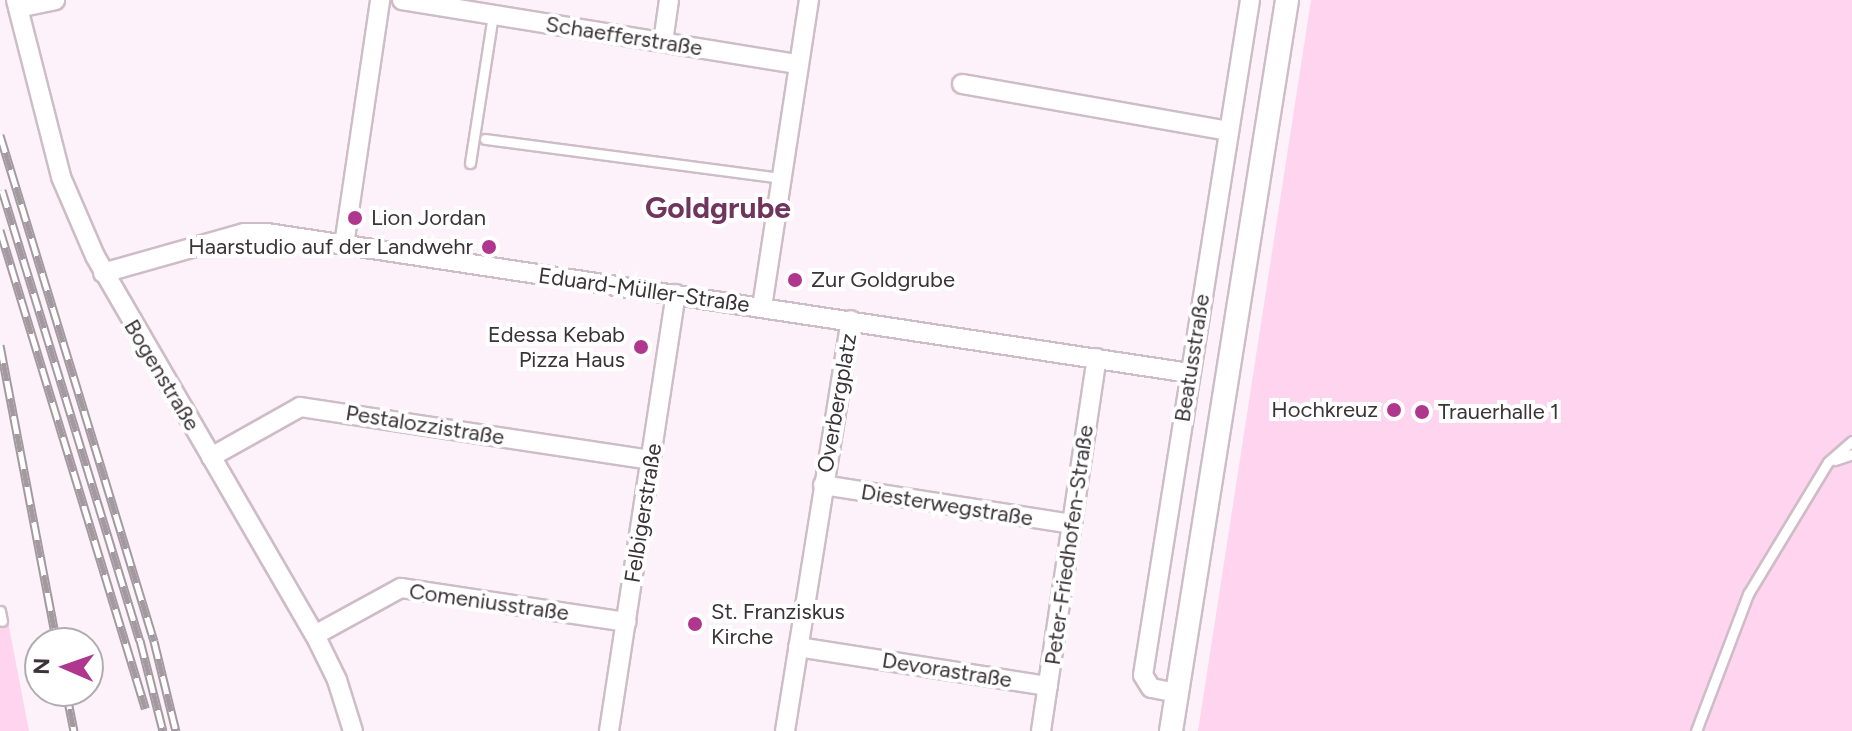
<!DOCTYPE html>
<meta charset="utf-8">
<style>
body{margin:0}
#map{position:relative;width:1852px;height:731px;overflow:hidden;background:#fdf2f9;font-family:Figtree,sans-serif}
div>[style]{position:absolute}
.green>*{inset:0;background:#fed4ee}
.roads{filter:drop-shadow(2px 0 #cebcc7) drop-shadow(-2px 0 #cebcc7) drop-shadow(0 2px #cebcc7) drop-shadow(0 -2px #cebcc7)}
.service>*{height:9px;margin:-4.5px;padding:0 4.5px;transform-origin:4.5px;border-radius:4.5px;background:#fff}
.minor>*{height:18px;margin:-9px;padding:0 9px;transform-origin:9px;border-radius:9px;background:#fff}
.tertiary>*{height:22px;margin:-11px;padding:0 11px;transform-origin:11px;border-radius:11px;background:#fff}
.rail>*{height:9px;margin-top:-4.5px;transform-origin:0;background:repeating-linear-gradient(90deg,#fff 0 18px,#a39aa0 0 36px);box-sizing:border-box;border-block:2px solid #a39aa0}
.dots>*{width:22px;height:22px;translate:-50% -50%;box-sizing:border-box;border:4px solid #fff;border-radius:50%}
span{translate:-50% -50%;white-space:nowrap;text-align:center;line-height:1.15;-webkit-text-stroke:8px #fff;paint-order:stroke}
.street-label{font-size:22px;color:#3a3337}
.poi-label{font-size:22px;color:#3a3337}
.left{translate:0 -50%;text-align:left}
.right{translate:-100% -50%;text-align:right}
.district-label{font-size:30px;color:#70345d;font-weight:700}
.north{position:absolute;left:24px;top:627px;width:80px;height:80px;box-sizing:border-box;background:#fff;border:2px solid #b0adaf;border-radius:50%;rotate:272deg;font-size:22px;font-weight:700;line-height:32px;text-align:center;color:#3a3337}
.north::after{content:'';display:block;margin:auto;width:28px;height:36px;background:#af388e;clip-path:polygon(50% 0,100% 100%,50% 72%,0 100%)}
</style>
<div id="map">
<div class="green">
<i style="clip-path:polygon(1311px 0,1852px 0,1852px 731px,1198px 731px)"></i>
<i style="clip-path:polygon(5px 606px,29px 731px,0 731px,0 607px)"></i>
</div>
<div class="roads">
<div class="service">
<i style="left:485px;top:139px;width:299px;rotate:7.5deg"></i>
<i style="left:470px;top:163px;width:150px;rotate:-81.2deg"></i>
<i style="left:1835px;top:460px;width:18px;rotate:-19deg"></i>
<i style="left:0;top:611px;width:10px;rotate:79deg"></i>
<i style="left:1696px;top:731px;width:147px;rotate:-69.2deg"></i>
<i style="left:1748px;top:594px;width:154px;rotate:-58.8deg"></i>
<i style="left:1828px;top:462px;width:32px;rotate:-41deg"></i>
</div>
<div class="minor">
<i style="left:16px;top:0;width:183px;rotate:75.7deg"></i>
<i style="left:61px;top:177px;width:86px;rotate:66.7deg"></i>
<i style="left:95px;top:256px;width:438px;rotate:59.9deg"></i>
<i style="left:315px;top:635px;width:50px;rotate:63.9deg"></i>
<i style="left:337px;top:680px;width:53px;rotate:72.6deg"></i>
<i style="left:402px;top:0;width:402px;rotate:9.2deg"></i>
<i style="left:18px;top:8px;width:38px;rotate:-12deg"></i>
<i style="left:663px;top:42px;width:42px;rotate:-81.9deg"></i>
<i style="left:962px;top:84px;width:271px;rotate:10deg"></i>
<i style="left:344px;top:245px;width:248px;rotate:-81.6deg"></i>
<i style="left:103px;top:273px;width:147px;rotate:-15.8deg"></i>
<i style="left:244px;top:233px;width:23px"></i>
<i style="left:267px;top:233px;width:933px;rotate:8.63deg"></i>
<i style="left:762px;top:307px;width:311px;rotate:-81.3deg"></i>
<i style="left:211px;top:457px;width:102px;rotate:-29.3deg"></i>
<i style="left:300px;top:407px;width:355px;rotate:8.6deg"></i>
<i style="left:823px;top:485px;width:252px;rotate:8.9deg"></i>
<i style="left:315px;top:635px;width:98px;rotate:-28.7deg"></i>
<i style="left:401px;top:588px;width:228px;rotate:8.6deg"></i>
<i style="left:798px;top:647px;width:253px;rotate:8.9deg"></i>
<i style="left:1177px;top:693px;width:26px;rotate:-169deg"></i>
<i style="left:1151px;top:688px;width:15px;rotate:-122deg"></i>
<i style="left:1143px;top:675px;width:683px;rotate:-80.99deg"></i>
<i style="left:609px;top:731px;width:442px;rotate:-81.3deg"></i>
<i style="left:785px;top:731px;width:416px;rotate:-80.9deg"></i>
<i style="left:1041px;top:731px;width:377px;rotate:-81.5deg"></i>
</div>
<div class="tertiary">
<i style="left:1171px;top:731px;width:740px;rotate:-80.98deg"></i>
</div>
</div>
<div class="rail">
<i style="left:0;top:135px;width:529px;rotate:73.07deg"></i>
<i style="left:154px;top:641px;width:93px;rotate:76.3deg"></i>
<i style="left:2px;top:190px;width:471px;rotate:73deg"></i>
<i style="left:140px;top:640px;width:94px;rotate:75.8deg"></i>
<i style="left:0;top:230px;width:500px;rotate:73.1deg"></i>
<i style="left:0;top:345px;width:303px;rotate:79.2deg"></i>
<i style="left:66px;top:691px;width:41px;rotate:78.7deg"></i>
</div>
<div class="dots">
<i style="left:355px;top:218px;background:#af388e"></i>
<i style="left:489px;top:247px;background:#af388e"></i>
<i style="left:795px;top:280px;background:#af388e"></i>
<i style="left:641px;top:347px;background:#af388e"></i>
<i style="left:1394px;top:410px;background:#af388e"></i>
<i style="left:1422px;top:412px;background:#af388e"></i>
<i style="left:695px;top:624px;background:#af388e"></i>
</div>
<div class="street-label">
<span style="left:624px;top:36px;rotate:9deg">Schaefferstraße</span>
<span style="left:644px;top:290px;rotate:8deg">Eduard-Müller-Straße</span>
<span style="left:1192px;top:358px;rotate:-81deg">Beatusstraße</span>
<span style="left:162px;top:375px;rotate:59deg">Bogenstraße</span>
<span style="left:837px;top:403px;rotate:-80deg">Overbergplatz</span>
<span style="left:425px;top:425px;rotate:9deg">Pestalozzistraße</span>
<span style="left:947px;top:505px;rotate:9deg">Diesterwegstraße</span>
<span style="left:643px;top:513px;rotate:-81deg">Felbigerstraße</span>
<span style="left:1069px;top:545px;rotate:-82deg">Peter-Friedhofen-Straße</span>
<span style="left:489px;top:602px;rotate:8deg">Comeniusstraße</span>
<span style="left:947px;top:670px;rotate:9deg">Devorastraße</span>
</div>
<div class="poi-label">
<span class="left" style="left:371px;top:218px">Lion Jordan</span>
<span class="right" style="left:473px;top:247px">Haarstudio auf der Landwehr</span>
<span class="left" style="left:811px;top:280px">Zur Goldgrube</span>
<span class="right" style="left:625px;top:347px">Edessa Kebab<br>Pizza Haus</span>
<span class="right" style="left:1378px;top:410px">Hochkreuz</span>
<span class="left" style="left:1438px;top:412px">Trauerhalle 1</span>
<span class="left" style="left:711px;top:624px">St. Franziskus<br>Kirche</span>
</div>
<div class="district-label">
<span style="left:718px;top:208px">Goldgrube</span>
</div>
<div class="north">N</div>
</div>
